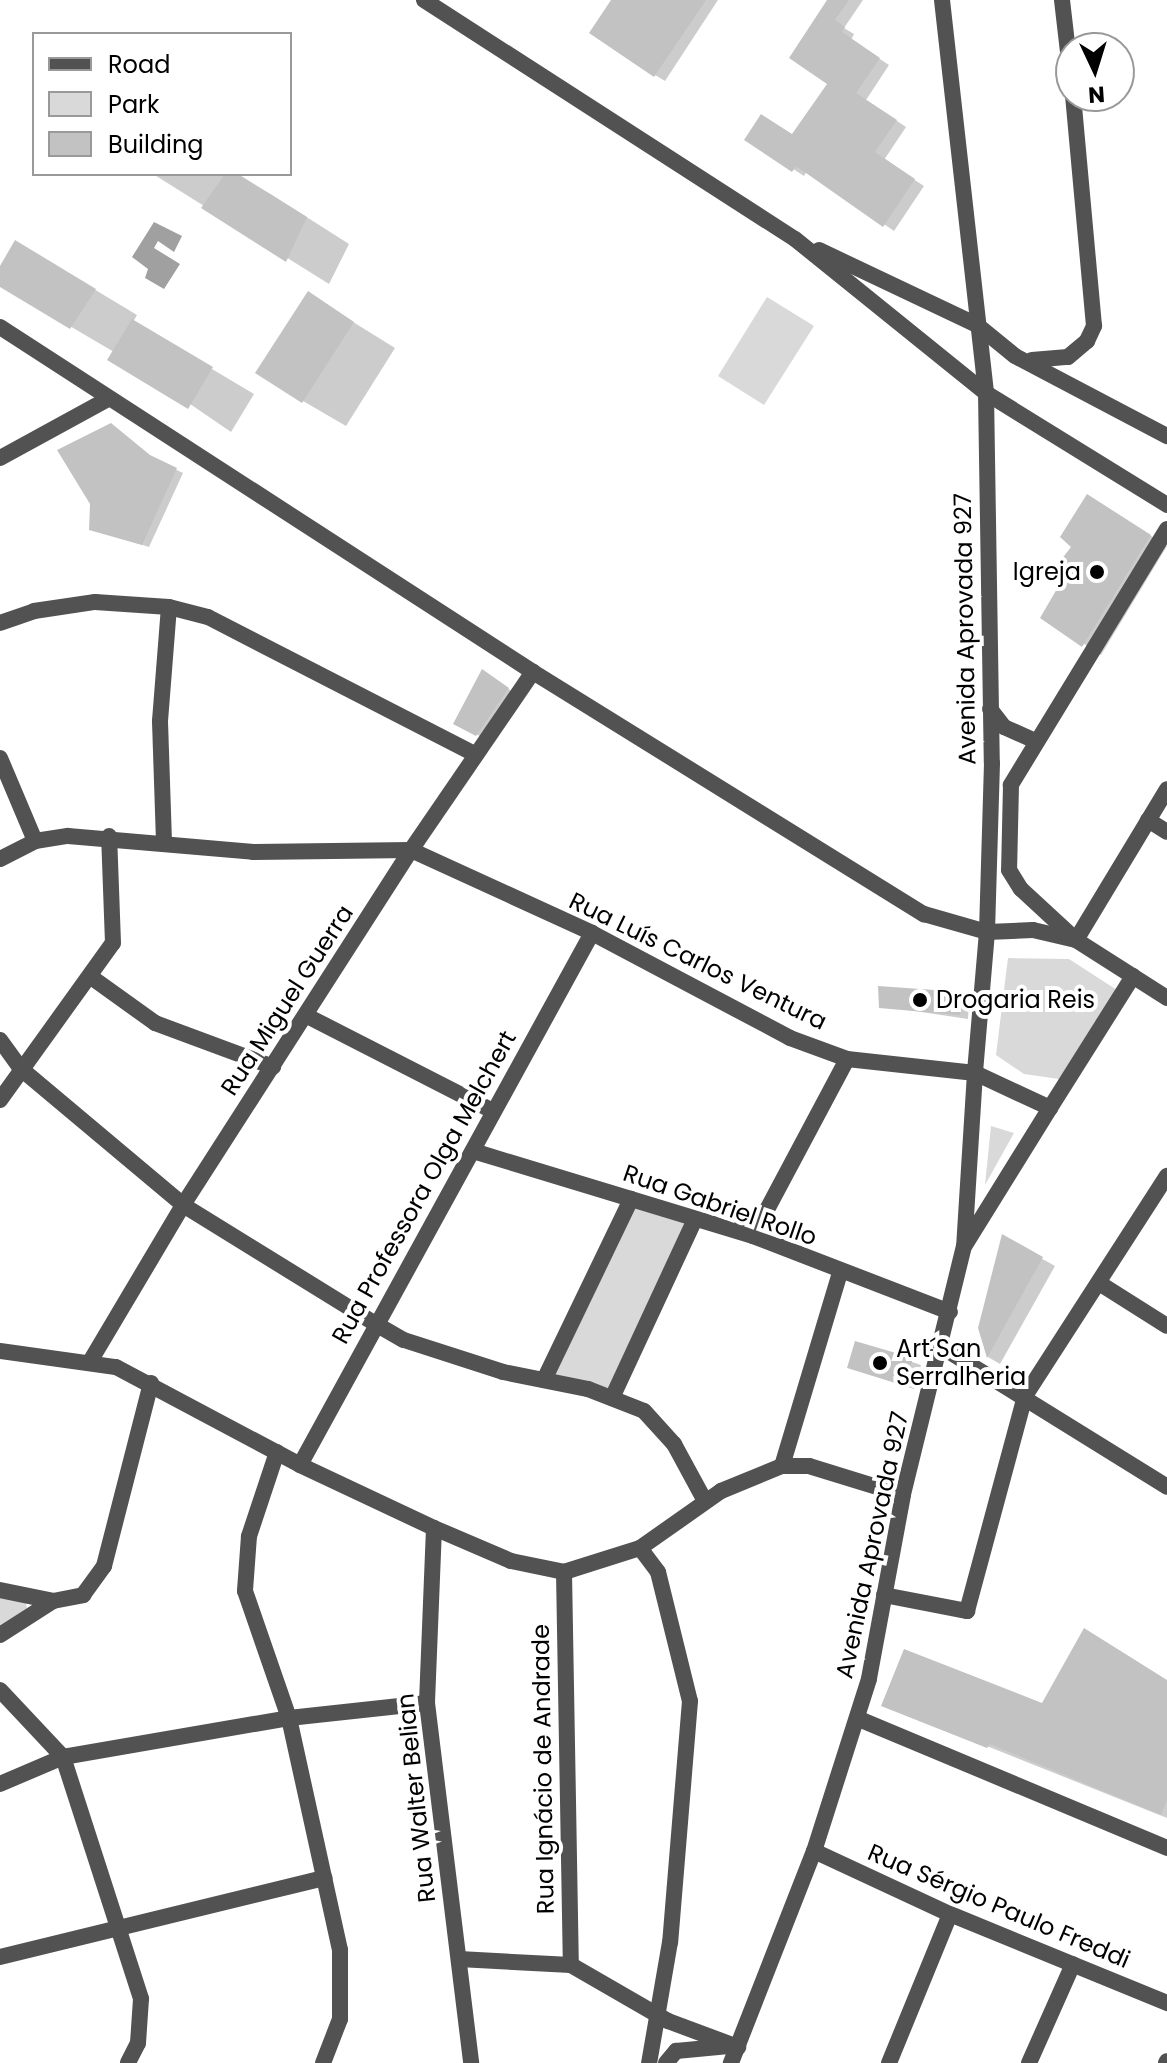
<!DOCTYPE html>
<meta charset="utf-8">
<style>
body{margin:0}
#map{position:relative;width:1167px;height:2063px;overflow:hidden;background:#fff;font-family:Poppins,sans-serif}
div>[style]{position:absolute}
.green>*{inset:0;background:#d9d9d9}
.water>*{inset:0;background:#a0a0a0}
.shadow>*{inset:0;background:#0003}
.building>*{inset:0;background:#c2c2c2}
.minor>*{height:16px;margin:-8px;padding:0 8px;transform-origin:8px;border-radius:8px;background:#525252}
.tertiary>*{height:16px;margin:-8px;padding:0 8px;transform-origin:8px;border-radius:8px;background:#525252}
.dots>*{width:22px;height:22px;translate:-50% -50%;box-sizing:border-box;border:4px solid #fff;border-radius:50%}
span{translate:-50% -50%;white-space:nowrap;text-align:center;line-height:1.15;-webkit-text-stroke:8px #fff;paint-order:stroke}
.poi-label{font-size:24px;color:#000}
.right{translate:-100% -50%;text-align:right}
.left{translate:0 -50%;text-align:left}
.street-label{font-size:24px;color:#000}
.legend{position:absolute;left:32px;top:32px;width:260px;height:144px;box-sizing:border-box;background:#fff;border:2px solid #999;margin:0;padding:10px 14px;list-style:none;font-size:24px;color:#000}
.legend li{display:flex;align-items:center;gap:16px;height:40px}
.legend b{width:40px;border:2px solid #999}
.north{position:absolute;left:1055px;top:32px;width:80px;height:80px;box-sizing:border-box;background:#fff;border:2px solid #999;border-radius:50%;rotate:176deg;font-size:22px;font-weight:700;line-height:32px;text-align:center;color:#000}
.north::after{content:'';display:block;margin:auto;width:28px;height:36px;background:#000;clip-path:polygon(50% 0,100% 100%,50% 72%,0 100%)}
</style>
<div id="map">
<div class="green">
<i style="clip-path:polygon(767px 297px,814px 326px,764px 405px,718px 376px)"></i>
<i style="clip-path:polygon(1008px 958px,1069px 959px,1117px 990px,1059px 1079px,1024px 1074px,996px 1055px)"></i>
<i style="clip-path:polygon(991px 1126px,1014px 1133px,985px 1185px)"></i>
<i style="clip-path:polygon(638px 1201px,690px 1221px,610px 1392px,544px 1380px)"></i>
<i style="clip-path:polygon(0 1595px,26px 1603px,27px 1608px,0 1627px)"></i>
</div>
<div class="water">
<i style="clip-path:polygon(154px 222px,182px 236px,174px 252px,158px 241px,154px 248px,180px 264px,164px 289px,145px 278px,148px 269px,132px 257px)"></i>
</div>
<div class="shadow">
<i style="clip-path:polygon(613px 0,718px 0,665px 81px,655px 75px)"></i>
<i style="clip-path:polygon(830px 0,863px 0,844px 28px,854px 34px,851px 40px,889px 65px,866px 100px,906px 127px,884px 160px,924px 186px,894px 231px,807px 171px,804px 176px,747px 139px,794px 137px,830px 83px)"></i>
<i style="clip-path:polygon(153px 174px,235px 174px,272px 195px,349px 244px,329px 284px)"></i>
<i style="clip-path:polygon(59px 268px,137px 315px,133px 322px,254px 394px,231px 432px,114px 352px,0 285px,0 270px)"></i>
<i style="clip-path:polygon(308px 294px,395px 348px,346px 426px,303px 401px)"></i>
<i style="clip-path:polygon(154px 459px,183px 473px,149px 547px,91px 529px)"></i>
<i style="clip-path:polygon(1105px 507px,1167px 546px,1101px 655px,1043px 617px,1068px 575px,1073px 547px)"></i>
<i style="clip-path:polygon(490px 677px,516px 694px,485px 739px,456px 723px)"></i>
<i style="clip-path:polygon(961px 994px,969px 999px,968px 1019px,881px 1006px)"></i>
<i style="clip-path:polygon(1003px 1237px,1055px 1266px,1000px 1364px,988px 1357px,980px 1328px)"></i>
<i style="clip-path:polygon(856px 1343px,921px 1365px,914px 1389px,849px 1367px)"></i>
<i style="clip-path:polygon(1167px 1682px,1167px 1818px,884px 1705px,1043px 1705px)"></i>
</div>
<div class="building">
<i style="clip-path:polygon(611px 0,706px 0,654px 77px,589px 33px)"></i>
<i style="clip-path:polygon(827px 0,849px 0,835px 20px,845px 27px,842px 32px,880px 58px,856px 93px,897px 120px,875px 152px,915px 179px,883px 227px,796px 166px,792px 172px,744px 140px,761px 114px,792px 134px,827px 84px,789px 58px)"></i>
<i style="clip-path:polygon(225px 174px,238px 174px,307px 217px,286px 262px,201px 208px)"></i>
<i style="clip-path:polygon(15px 240px,96px 289px,70px 329px,0 287px,0 266px)"></i>
<i style="clip-path:polygon(308px 291px,354px 322px,302px 403px,255px 373px)"></i>
<i style="clip-path:polygon(132px 319px,213px 367px,188px 409px,107px 360px)"></i>
<i style="clip-path:polygon(111px 423px,150px 455px,177px 468px,142px 545px,89px 530px,90px 504px,57px 450px)"></i>
<i style="clip-path:polygon(1087px 494px,1151px 535px,1082px 647px,1040px 618px,1065px 575px,1054px 569px,1071px 547px,1060px 537px)"></i>
<i style="clip-path:polygon(482px 669px,509px 688px,476px 736px,453px 724px)"></i>
<i style="clip-path:polygon(878px 986px,962px 992px,960px 1015px,879px 1008px)"></i>
<i style="clip-path:polygon(1002px 1234px,1043px 1257px,987px 1358px,978px 1328px)"></i>
<i style="clip-path:polygon(855px 1341px,913px 1358px,905px 1386px,847px 1368px)"></i>
<i style="clip-path:polygon(1084px 1628px,1167px 1680px,1167px 1800px,1161px 1815px,990px 1744px,987px 1748px,881px 1706px,904px 1649px,1042px 1703px)"></i>
</div>
<div class="minor">
<i style="left:424px;top:0;width:441px;rotate:32.8deg"></i>
<i style="left:795px;top:239px;width:245px;rotate:38.9deg"></i>
<i style="left:986px;top:393px;width:213px;rotate:31.7deg"></i>
<i style="left:942px;top:0;width:395px;rotate:83.6deg"></i>
<i style="left:986px;top:393px;width:370px;rotate:89.1deg"></i>
<i style="left:992px;top:763px;width:169px;rotate:91.7deg"></i>
<i style="left:1062px;top:0;width:79px;rotate:83.4deg"></i>
<i style="left:819px;top:250px;width:175px;rotate:25.4deg"></i>
<i style="left:977px;top:325px;width:49px;rotate:39.2deg"></i>
<i style="left:1015px;top:356px;width:172px;rotate:27.8deg"></i>
<i style="left:1032px;top:360px;width:36px;rotate:-5deg"></i>
<i style="left:1068px;top:357px;width:25px;rotate:-40deg"></i>
<i style="left:1087px;top:341px;width:17px;rotate:-65deg"></i>
<i style="left:1094px;top:326px;width:231px;rotate:-95.2deg"></i>
<i style="left:0;top:458px;width:121px;rotate:-28.7deg"></i>
<i style="left:1167px;top:529px;width:300px;rotate:121.4deg"></i>
<i style="left:1011px;top:785px;width:85px;rotate:91.3deg"></i>
<i style="left:1009px;top:870px;width:22px;rotate:58deg"></i>
<i style="left:1021px;top:889px;width:75px;rotate:42.8deg"></i>
<i style="left:1076px;top:940px;width:176px;rotate:-58.9deg"></i>
<i style="left:0;top:623px;width:36px;rotate:-19deg"></i>
<i style="left:34px;top:611px;width:62px;rotate:-8.4deg"></i>
<i style="left:95px;top:602px;width:74px;rotate:3.9deg"></i>
<i style="left:169px;top:607px;width:40px;rotate:14.4deg"></i>
<i style="left:208px;top:617px;width:300px;rotate:27.2deg"></i>
<i style="left:990px;top:709px;width:23px;rotate:52deg"></i>
<i style="left:1004px;top:727px;width:35px;rotate:24deg"></i>
<i style="left:0;top:758px;width:90px;rotate:67.1deg"></i>
<i style="left:1148px;top:820px;width:22px;rotate:32deg"></i>
<i style="left:164px;top:842px;width:121px;rotate:-91.9deg"></i>
<i style="left:160px;top:721px;width:114px;rotate:-85.5deg"></i>
<i style="left:0;top:859px;width:39px;rotate:-27deg"></i>
<i style="left:35px;top:841px;width:33px;rotate:-9deg"></i>
<i style="left:68px;top:836px;width:186px;rotate:4.9deg"></i>
<i style="left:253px;top:852px;width:158px;rotate:-0.7deg"></i>
<i style="left:411px;top:850px;width:199px;rotate:24.6deg"></i>
<i style="left:592px;top:933px;width:224px;rotate:27.9deg"></i>
<i style="left:790px;top:1038px;width:61px;rotate:20.2deg"></i>
<i style="left:847px;top:1059px;width:129px;rotate:6.2deg"></i>
<i style="left:975px;top:1073px;width:173px;rotate:93.6deg"></i>
<i style="left:964px;top:1246px;width:256px;rotate:103.8deg"></i>
<i style="left:903px;top:1495px;width:187px;rotate:100.5deg"></i>
<i style="left:869px;top:1679px;width:181px;rotate:107.7deg"></i>
<i style="left:814px;top:1851px;width:228px;rotate:111.4deg"></i>
<i style="left:91px;top:977px;width:79px;rotate:35.7deg"></i>
<i style="left:155px;top:1023px;width:126px;rotate:20.4deg"></i>
<i style="left:307px;top:1016px;width:209px;rotate:27.1deg"></i>
<i style="left:0;top:1040px;width:34px;rotate:54deg"></i>
<i style="left:20px;top:1068px;width:213px;rotate:40deg"></i>
<i style="left:183px;top:1205px;width:225px;rotate:31.7deg"></i>
<i style="left:374px;top:1323px;width:34px;rotate:30deg"></i>
<i style="left:404px;top:1340px;width:104px;rotate:17.9deg"></i>
<i style="left:503px;top:1372px;width:87px;rotate:11.3deg"></i>
<i style="left:588px;top:1389px;width:60px;rotate:21.4deg"></i>
<i style="left:644px;top:1411px;width:45px;rotate:47.7deg"></i>
<i style="left:674px;top:1444px;width:65px;rotate:61.5deg"></i>
<i style="left:0;top:1100px;width:193px;rotate:-54.3deg"></i>
<i style="left:113px;top:943px;width:107px;rotate:-92.1deg"></i>
<i style="left:473px;top:1151px;width:293px;rotate:16.9deg"></i>
<i style="left:753px;top:1236px;width:211px;rotate:21.1deg"></i>
<i style="left:753px;top:1236px;width:200px;rotate:-62deg"></i>
<i style="left:965px;top:1245px;width:161px;rotate:-58.2deg"></i>
<i style="left:1099px;top:1283px;width:80px;rotate:32.3deg"></i>
<i style="left:940px;top:1346px;width:267px;rotate:31.8deg"></i>
<i style="left:0;top:1351px;width:117px;rotate:7.9deg"></i>
<i style="left:116px;top:1367px;width:208px;rotate:28deg"></i>
<i style="left:300px;top:1465px;width:148px;rotate:25.2deg"></i>
<i style="left:434px;top:1528px;width:84px;rotate:23.2deg"></i>
<i style="left:511px;top:1561px;width:54px;rotate:11.7deg"></i>
<i style="left:564px;top:1572px;width:80px;rotate:-17.5deg"></i>
<i style="left:640px;top:1548px;width:99px;rotate:-35.1deg"></i>
<i style="left:721px;top:1491px;width:66px;rotate:-22.3deg"></i>
<i style="left:782px;top:1466px;width:27px"></i>
<i style="left:809px;top:1466px;width:98px;rotate:17.1deg"></i>
<i style="left:91px;top:1360px;width:180px;rotate:-59.3deg"></i>
<i style="left:183px;top:1205px;width:422px;rotate:-57.3deg"></i>
<i style="left:411px;top:850px;width:216px;rotate:-55.6deg"></i>
<i style="left:544px;top:1380px;width:201px;rotate:-64.3deg"></i>
<i style="left:612px;top:1398px;width:197px;rotate:-65.1deg"></i>
<i style="left:277px;top:1452px;width:89px;rotate:108.4deg"></i>
<i style="left:249px;top:1536px;width:55px;rotate:94.2deg"></i>
<i style="left:245px;top:1591px;width:134px;rotate:70.9deg"></i>
<i style="left:289px;top:1718px;width:238px;rotate:77.6deg"></i>
<i style="left:340px;top:1950px;width:69px;rotate:90deg"></i>
<i style="left:340px;top:2019px;width:47px;rotate:111.1deg"></i>
<i style="left:300px;top:1465px;width:607px;rotate:-61.24deg"></i>
<i style="left:782px;top:1466px;width:202px;rotate:-73.3deg"></i>
<i style="left:434px;top:1528px;width:175px;rotate:92.3deg"></i>
<i style="left:427px;top:1703px;width:363px;rotate:83deg"></i>
<i style="left:640px;top:1548px;width:30px;rotate:53deg"></i>
<i style="left:658px;top:1572px;width:133px;rotate:76.1deg"></i>
<i style="left:690px;top:1701px;width:242px;rotate:94.7deg"></i>
<i style="left:670px;top:1942px;width:123px;rotate:99.8deg"></i>
<i style="left:564px;top:1572px;width:393px;rotate:89deg"></i>
<i style="left:0;top:1590px;width:54px;rotate:11.7deg"></i>
<i style="left:884px;top:1595px;width:85px;rotate:10.9deg"></i>
<i style="left:967px;top:1611px;width:223px;rotate:-74.9deg"></i>
<i style="left:1025px;top:1396px;width:262px;rotate:-57.2deg"></i>
<i style="left:0;top:1635px;width:63px;rotate:-32.7deg"></i>
<i style="left:53px;top:1601px;width:31px;rotate:-11deg"></i>
<i style="left:83px;top:1595px;width:36px;rotate:-54deg"></i>
<i style="left:104px;top:1566px;width:189px;rotate:-75.6deg"></i>
<i style="left:0;top:1690px;width:92px;rotate:46.8deg"></i>
<i style="left:63px;top:1757px;width:254px;rotate:72.1deg"></i>
<i style="left:141px;top:1999px;width:44px;rotate:93.9deg"></i>
<i style="left:138px;top:2043px;width:22px;rotate:117deg"></i>
<i style="left:859px;top:1719px;width:334px;rotate:22.7deg"></i>
<i style="left:0;top:1784px;width:69px;rotate:-23.2deg"></i>
<i style="left:63px;top:1757px;width:229px;rotate:-9.8deg"></i>
<i style="left:289px;top:1718px;width:139px;rotate:-6.2deg"></i>
<i style="left:814px;top:1851px;width:150px;rotate:24.9deg"></i>
<i style="left:950px;top:1914px;width:235px;rotate:22.3deg"></i>
<i style="left:0;top:1957px;width:334px;rotate:-13.7deg"></i>
<i style="left:459px;top:1959px;width:112px;rotate:3.1deg"></i>
<i style="left:571px;top:1965px;width:112px;rotate:30deg"></i>
<i style="left:668px;top:2021px;width:75px;rotate:20.4deg"></i>
<i style="left:666px;top:2063px;width:16px;rotate:-50deg"></i>
<i style="left:676px;top:2051px;width:53px;rotate:-5.4deg"></i>
<i style="left:889px;top:2063px;width:161px;rotate:-67.7deg"></i>
<i style="left:1029px;top:2063px;width:108px;rotate:-66deg"></i>
<i style="left:1166px;top:2063px;width:2px;rotate:-63deg"></i>
</div>
<div class="tertiary">
<i style="left:0;top:327px;width:635px;rotate:32.91deg"></i>
<i style="left:533px;top:672px;width:460px;rotate:31.8deg"></i>
<i style="left:924px;top:914px;width:66px;rotate:15.9deg"></i>
<i style="left:987px;top:932px;width:46px;rotate:-2.5deg"></i>
<i style="left:1033px;top:930px;width:44px;rotate:13.1deg"></i>
<i style="left:1076px;top:940px;width:108px;rotate:32.5deg"></i>
<i style="left:987px;top:932px;width:142px;rotate:94.9deg"></i>
<i style="left:975px;top:1073px;width:83px;rotate:25deg"></i>
<i style="left:1050px;top:1108px;width:156px;rotate:-57.8deg"></i>
</div>
<div class="dots">
<i style="left:1097px;top:572px;background:#000"></i>
<i style="left:920px;top:1000px;background:#000"></i>
<i style="left:880px;top:1363px;background:#000"></i>
</div>
<div class="poi-label">
<span class="right" style="left:1081px;top:572px">Igreja</span>
<span class="left" style="left:936px;top:1000px">Drogaria Reis</span>
<span class="left" style="left:896px;top:1363px">Art´San<br>Serralheria</span>
</div>
<div class="street-label">
<span style="left:965px;top:629px;rotate:-91deg">Avenida Aprovada 927</span>
<span style="left:698px;top:961px;rotate:26deg">Rua Luís Carlos Ventura</span>
<span style="left:287px;top:1000px;rotate:-57deg">Rua Miguel Guerra</span>
<span style="left:424px;top:1187px;rotate:-61deg">Rua Professora Olga Melchert</span>
<span style="left:720px;top:1205px;rotate:19deg">Rua Gabriel Rollo</span>
<span style="left:872px;top:1545px;rotate:-78deg">Avenida Aprovada 927</span>
<span style="left:543px;top:1769px;rotate:-91deg">Rua Ignácio de Andrade</span>
<span style="left:416px;top:1798px;rotate:-96deg">Rua Walter Belian</span>
<span style="left:999px;top:1906px;rotate:23deg">Rua Sérgio Paulo Freddi</span>
</div>
<ul class="legend">
<li><b style="height:10px;background:#525252"></b>Road</li>
<li><b style="height:22px;background:#d9d9d9"></b>Park</li>
<li><b style="height:22px;background:#c2c2c2"></b>Building</li>
</ul>
<div class="north">N</div>
</div>
